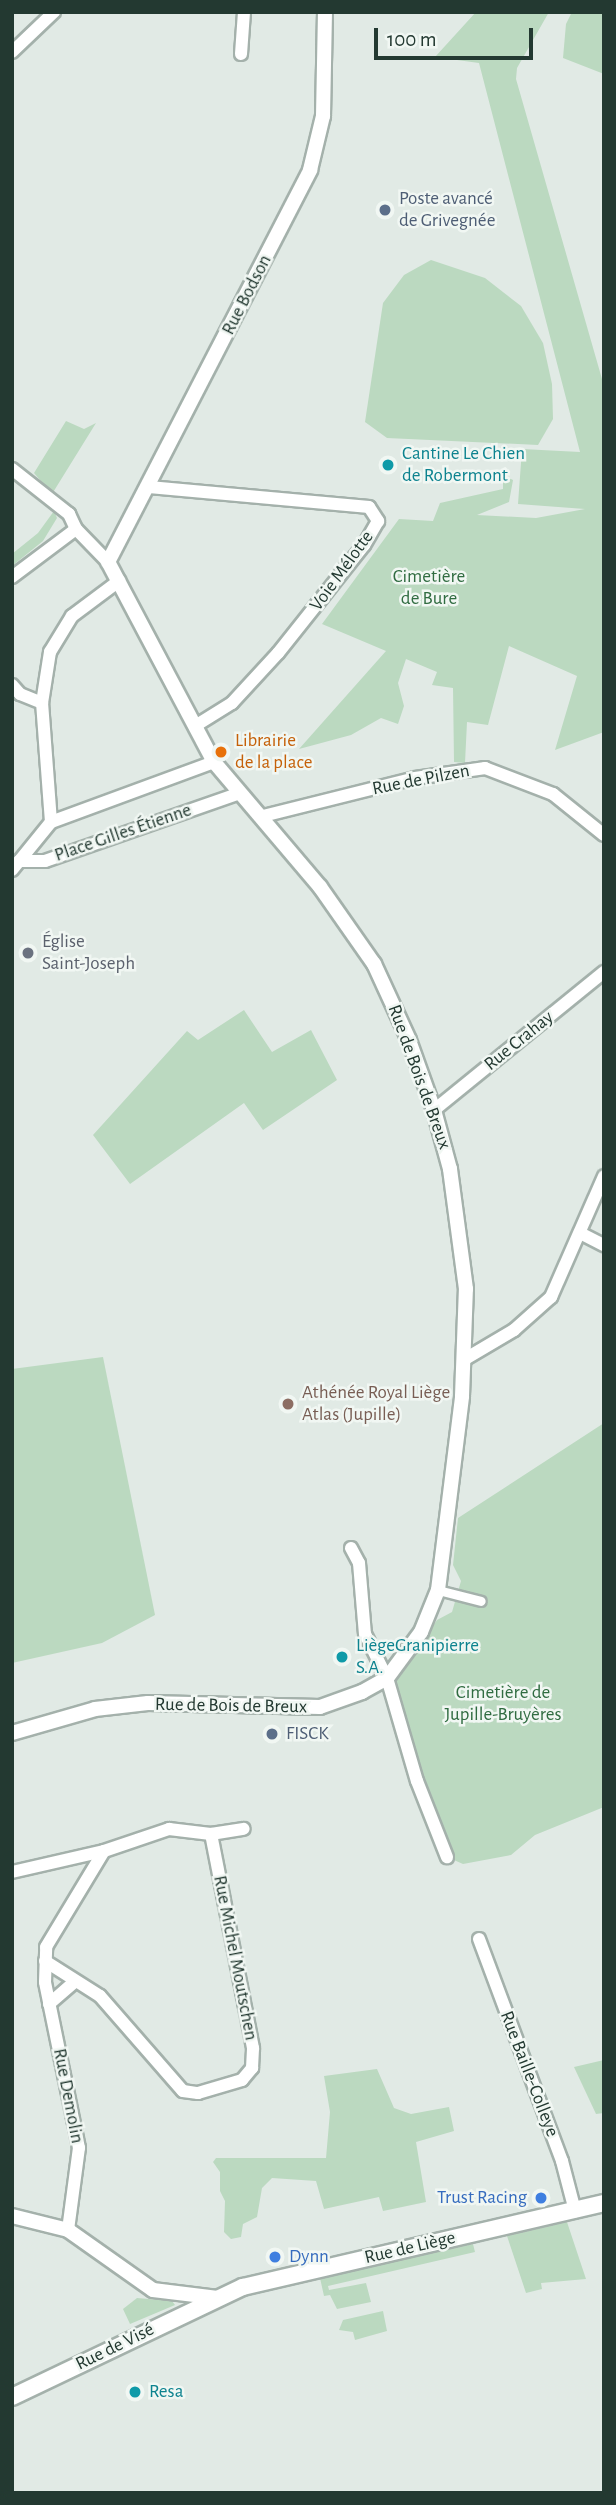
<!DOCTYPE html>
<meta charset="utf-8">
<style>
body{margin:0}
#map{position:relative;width:616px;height:2505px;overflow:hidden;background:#e1eae5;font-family:"Alegreya Sans",sans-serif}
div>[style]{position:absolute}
.green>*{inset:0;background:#bbd9c0}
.roads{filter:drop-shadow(2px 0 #a4b1ab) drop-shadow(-2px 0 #a4b1ab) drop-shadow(0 2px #a4b1ab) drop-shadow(0 -2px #a4b1ab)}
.pedestrian>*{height:9px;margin:-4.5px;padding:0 4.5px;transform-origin:4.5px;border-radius:4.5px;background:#fff}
.minor>*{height:12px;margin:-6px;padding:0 6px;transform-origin:6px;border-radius:6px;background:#fff}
.tertiary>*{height:14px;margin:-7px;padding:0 7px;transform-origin:7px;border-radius:7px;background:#fff}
.secondary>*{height:16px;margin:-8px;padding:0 8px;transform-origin:8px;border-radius:8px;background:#fff}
.dots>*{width:19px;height:19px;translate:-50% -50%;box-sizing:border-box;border:4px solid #f1f7f3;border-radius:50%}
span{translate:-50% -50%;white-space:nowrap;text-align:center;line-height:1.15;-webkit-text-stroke:5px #f1f7f3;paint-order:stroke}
.service-label{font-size:19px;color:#4e5e75}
.left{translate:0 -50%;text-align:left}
.street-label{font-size:19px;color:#233931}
.culture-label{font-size:19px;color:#0d838f}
.park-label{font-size:19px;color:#306c41}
.food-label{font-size:19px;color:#c56008}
.worship-label{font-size:19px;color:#5b616d}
.education-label{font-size:19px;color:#785e54}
.shop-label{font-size:19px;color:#366cbe}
.right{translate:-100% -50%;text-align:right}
.frame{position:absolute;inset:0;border:14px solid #233931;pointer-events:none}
.scale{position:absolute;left:374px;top:28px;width:159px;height:32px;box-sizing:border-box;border:4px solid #233931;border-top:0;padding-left:9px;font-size:21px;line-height:24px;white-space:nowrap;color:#233931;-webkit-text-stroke:5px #f1f7f3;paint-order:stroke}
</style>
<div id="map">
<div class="green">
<i style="clip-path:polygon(476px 12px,549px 12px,517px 68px,516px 79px,604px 386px,604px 732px,555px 750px,577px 676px,509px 646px,488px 725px,467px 722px,465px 763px,454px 762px,453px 688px,432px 685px,437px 672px,406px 659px,398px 683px,404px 706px,398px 724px,381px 718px,351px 735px,299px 749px,386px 651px,322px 624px,399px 519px,433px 521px,440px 503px,503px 489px,503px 475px,513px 480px,509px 502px,477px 515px,536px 518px,585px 509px,518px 504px,522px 449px,580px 452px,479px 63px,435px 57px)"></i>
<i style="clip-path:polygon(572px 12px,604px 12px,604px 74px,563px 58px,566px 24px)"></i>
<i style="clip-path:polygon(431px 260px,485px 278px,521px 306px,543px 343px,552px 384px,553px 419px,538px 445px,387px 438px,365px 422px,383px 303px,404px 275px)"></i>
<i style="clip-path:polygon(66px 421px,84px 429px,96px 423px,52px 494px,34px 473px)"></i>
<i style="clip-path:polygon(54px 511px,57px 518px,43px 541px,12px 566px,12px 554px,38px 533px)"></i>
<i style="clip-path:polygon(244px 1010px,272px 1052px,311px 1030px,337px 1080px,263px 1130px,244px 1103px,130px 1184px,93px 1135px,187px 1031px,198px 1040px)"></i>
<i style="clip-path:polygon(103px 1357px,155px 1615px,102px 1643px,12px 1663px,12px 1369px)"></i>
<i style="clip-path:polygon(604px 1423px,604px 1807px,535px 1835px,511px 1855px,463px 1864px,447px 1857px,394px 1683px,437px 1620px,452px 1612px,461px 1581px,453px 1565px,458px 1518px)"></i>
<i style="clip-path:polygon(604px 2060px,604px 2113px,596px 2114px,574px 2067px)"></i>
<i style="clip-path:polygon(377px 2069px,394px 2108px,411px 2114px,449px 2107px,454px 2131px,416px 2142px,426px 2202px,383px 2211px,379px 2197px,324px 2209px,316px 2181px,272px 2178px,262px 2188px,257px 2217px,243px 2224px,241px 2237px,231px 2239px,224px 2232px,225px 2201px,220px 2191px,220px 2172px,213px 2162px,216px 2158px,326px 2158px,330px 2112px,324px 2076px)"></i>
<i style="clip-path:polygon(567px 2222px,586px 2279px,541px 2283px,542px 2289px,526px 2293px,507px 2236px)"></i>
<i style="clip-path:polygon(473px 2244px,475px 2252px,328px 2286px,329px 2290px,366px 2283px,371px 2302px,337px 2309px,330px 2295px,324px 2296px,320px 2278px)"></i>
<i style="clip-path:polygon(137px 2298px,172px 2301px,175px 2305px,130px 2324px,123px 2309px)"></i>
<i style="clip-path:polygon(383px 2311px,387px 2331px,355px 2340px,353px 2332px,339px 2330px,343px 2320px)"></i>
</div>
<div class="roads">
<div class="pedestrian">
<i style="left:438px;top:1590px;width:44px;rotate:14.3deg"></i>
</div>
<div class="minor">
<i style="left:12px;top:52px;width:58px;rotate:-43.6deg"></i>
<i style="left:241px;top:54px;width:42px;rotate:-85.9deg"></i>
<i style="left:12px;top:469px;width:73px;rotate:38.3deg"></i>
<i style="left:69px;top:514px;width:17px;rotate:65deg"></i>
<i style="left:76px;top:529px;width:46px;rotate:45.9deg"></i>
<i style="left:149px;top:487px;width:221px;rotate:5.2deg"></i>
<i style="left:369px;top:507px;width:17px;rotate:57deg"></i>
<i style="left:378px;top:521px;width:28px;rotate:120deg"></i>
<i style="left:364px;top:545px;width:138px;rotate:128.5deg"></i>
<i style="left:278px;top:653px;width:68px;rotate:132.6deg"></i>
<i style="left:232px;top:703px;width:44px;rotate:148.1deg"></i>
<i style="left:12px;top:577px;width:80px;rotate:-36.9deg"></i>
<i style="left:12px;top:685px;width:12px;rotate:48deg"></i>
<i style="left:20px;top:694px;width:24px;rotate:22deg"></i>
<i style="left:263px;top:816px;width:157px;rotate:-14deg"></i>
<i style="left:415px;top:778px;width:71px;rotate:-8.1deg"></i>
<i style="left:485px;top:768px;width:73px;rotate:20.9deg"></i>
<i style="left:553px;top:794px;width:65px;rotate:38.8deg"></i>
<i style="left:51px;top:822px;width:119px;rotate:-94.3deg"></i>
<i style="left:42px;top:703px;width:52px;rotate:-81.1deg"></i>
<i style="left:50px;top:652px;width:42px;rotate:-58.6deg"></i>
<i style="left:72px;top:616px;width:59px;rotate:-36.7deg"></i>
<i style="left:19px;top:861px;width:26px"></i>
<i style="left:45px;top:861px;width:207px;rotate:-19.2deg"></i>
<i style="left:12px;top:870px;width:62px;rotate:-50.9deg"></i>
<i style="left:51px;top:822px;width:174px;rotate:-20.2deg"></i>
<i style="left:434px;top:1110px;width:219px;rotate:-39.1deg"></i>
<i style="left:582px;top:1234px;width:25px;rotate:27deg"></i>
<i style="left:465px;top:1359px;width:57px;rotate:-30.6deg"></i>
<i style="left:514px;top:1330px;width:50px;rotate:-41.7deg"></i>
<i style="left:551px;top:1297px;width:132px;rotate:-66.3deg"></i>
<i style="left:351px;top:1548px;width:17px;rotate:62deg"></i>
<i style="left:359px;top:1563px;width:71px;rotate:85.2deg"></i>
<i style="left:365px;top:1634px;width:49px;rotate:63.4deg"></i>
<i style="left:387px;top:1678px;width:107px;rotate:73.8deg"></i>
<i style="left:417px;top:1781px;width:82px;rotate:68.5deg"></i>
<i style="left:12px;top:1872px;width:94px;rotate:-12.9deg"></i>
<i style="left:104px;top:1851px;width:69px;rotate:-18.7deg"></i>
<i style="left:169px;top:1829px;width:42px;rotate:6.8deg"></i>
<i style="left:211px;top:1834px;width:33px;rotate:-9deg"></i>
<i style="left:479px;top:1939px;width:237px;rotate:69.5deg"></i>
<i style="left:562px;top:2161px;width:52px;rotate:75.4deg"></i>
<i style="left:45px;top:1961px;width:65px;rotate:32.5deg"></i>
<i style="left:100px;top:1996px;width:126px;rotate:48.9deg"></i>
<i style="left:183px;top:2091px;width:15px;rotate:8deg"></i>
<i style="left:198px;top:2093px;width:46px;rotate:-16.5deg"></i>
<i style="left:242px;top:2080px;width:16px;rotate:-50deg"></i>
<i style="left:252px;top:2068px;width:20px;rotate:-87deg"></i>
<i style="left:253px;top:2048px;width:218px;rotate:-101.1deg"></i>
<i style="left:49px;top:2004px;width:33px;rotate:-41deg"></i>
<i style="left:68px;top:2230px;width:83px;rotate:-82.4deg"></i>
<i style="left:79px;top:2148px;width:169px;rotate:-101.6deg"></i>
<i style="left:45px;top:1982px;width:35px;rotate:-88deg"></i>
<i style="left:46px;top:1947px;width:112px;rotate:-58.9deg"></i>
</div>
<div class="tertiary">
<i style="left:12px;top:1733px;width:86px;rotate:-16.1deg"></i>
<i style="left:95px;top:1709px;width:53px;rotate:-6.5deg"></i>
<i style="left:148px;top:1703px;width:172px;rotate:1.3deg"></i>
<i style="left:320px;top:1707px;width:45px;rotate:-19.7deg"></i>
<i style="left:362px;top:1692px;width:29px;rotate:-29deg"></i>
<i style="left:387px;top:1678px;width:57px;rotate:-53.5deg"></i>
<i style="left:421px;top:1632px;width:45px;rotate:-68deg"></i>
<i style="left:438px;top:1590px;width:195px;rotate:-82.9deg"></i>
<i style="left:462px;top:1396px;width:107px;rotate:-87.9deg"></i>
<i style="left:466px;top:1289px;width:121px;rotate:-97.6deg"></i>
<i style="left:450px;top:1169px;width:61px;rotate:-105.2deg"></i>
<i style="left:434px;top:1110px;width:74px;rotate:-109.7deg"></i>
<i style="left:409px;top:1040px;width:84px;rotate:-114.7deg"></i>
<i style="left:374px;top:964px;width:94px;rotate:-125deg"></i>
<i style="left:320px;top:887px;width:164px;rotate:-130.3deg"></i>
<i style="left:214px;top:762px;width:226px;rotate:-117.9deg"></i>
<i style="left:108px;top:562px;width:441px;rotate:-62.7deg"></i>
<i style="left:310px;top:170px;width:56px;rotate:-76.5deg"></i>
<i style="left:323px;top:116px;width:104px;rotate:-88.9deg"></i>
<i style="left:12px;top:2216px;width:58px;rotate:14deg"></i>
<i style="left:68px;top:2230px;width:104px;rotate:35.2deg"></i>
<i style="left:153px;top:2290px;width:65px;rotate:7deg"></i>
</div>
<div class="secondary">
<i style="left:12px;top:2397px;width:256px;rotate:-25.5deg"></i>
<i style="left:243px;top:2287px;width:371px;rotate:-13.1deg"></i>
</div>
</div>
<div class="dots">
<i style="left:385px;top:210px;background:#5c6f8a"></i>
<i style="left:388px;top:465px;background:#0f9aa8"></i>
<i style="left:221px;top:752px;background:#e8710a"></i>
<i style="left:28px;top:953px;background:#6b7280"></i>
<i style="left:288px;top:1404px;background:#8d6e63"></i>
<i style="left:342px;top:1657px;background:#0f9aa8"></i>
<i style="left:272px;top:1734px;background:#5c6f8a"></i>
<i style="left:541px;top:2198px;background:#3f7fe0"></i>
<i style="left:275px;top:2257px;background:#3f7fe0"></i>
<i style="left:135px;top:2392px;background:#0f9aa8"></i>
</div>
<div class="service-label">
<span class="left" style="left:399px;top:210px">Poste avancé<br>de Grivegnée</span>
<span class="left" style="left:286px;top:1734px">FISCK</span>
</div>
<div class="street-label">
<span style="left:247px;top:295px;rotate:-63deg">Rue Bodson</span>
<span style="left:342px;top:571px;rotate:-54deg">Voie Mélotte</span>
<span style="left:421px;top:780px;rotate:-11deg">Rue de Pilzen</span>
<span style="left:123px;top:833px;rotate:-19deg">Place Gilles Étienne</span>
<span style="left:519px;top:1041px;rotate:-39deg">Rue Crahay</span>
<span style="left:419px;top:1077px;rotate:70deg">Rue de Bois de Breux</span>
<span style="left:231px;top:1706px;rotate:1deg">Rue de Bois de Breux</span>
<span style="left:235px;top:1958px;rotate:79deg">Rue Michel Moutschen</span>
<span style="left:529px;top:2074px;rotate:69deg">Rue Baille-Colleye</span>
<span style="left:68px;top:2096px;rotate:79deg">Rue Demolin</span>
<span style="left:410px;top:2248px;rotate:-13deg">Rue de Liège</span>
<span style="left:115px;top:2347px;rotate:-26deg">Rue de Visé</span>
</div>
<div class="culture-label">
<span class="left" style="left:402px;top:465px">Cantine Le Chien<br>de Robermont</span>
<span class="left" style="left:356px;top:1657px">LiègeGranipierre<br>S.A.</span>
<span class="left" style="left:149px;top:2392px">Resa</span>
</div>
<div class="park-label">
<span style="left:429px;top:588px">Cimetière<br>de Bure</span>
<span style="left:503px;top:1704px">Cimetière de<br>Jupille-Bruyères</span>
</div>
<div class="food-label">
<span class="left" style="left:235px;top:752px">Librairie<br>de la place</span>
</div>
<div class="worship-label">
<span class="left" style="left:42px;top:953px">Église<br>Saint-Joseph</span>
</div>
<div class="education-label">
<span class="left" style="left:302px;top:1404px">Athénée Royal Liège<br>Atlas (Jupille)</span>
</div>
<div class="shop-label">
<span class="right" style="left:527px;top:2198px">Trust Racing</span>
<span class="left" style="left:289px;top:2257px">Dynn</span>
</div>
<div class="frame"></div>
<div class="scale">100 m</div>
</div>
